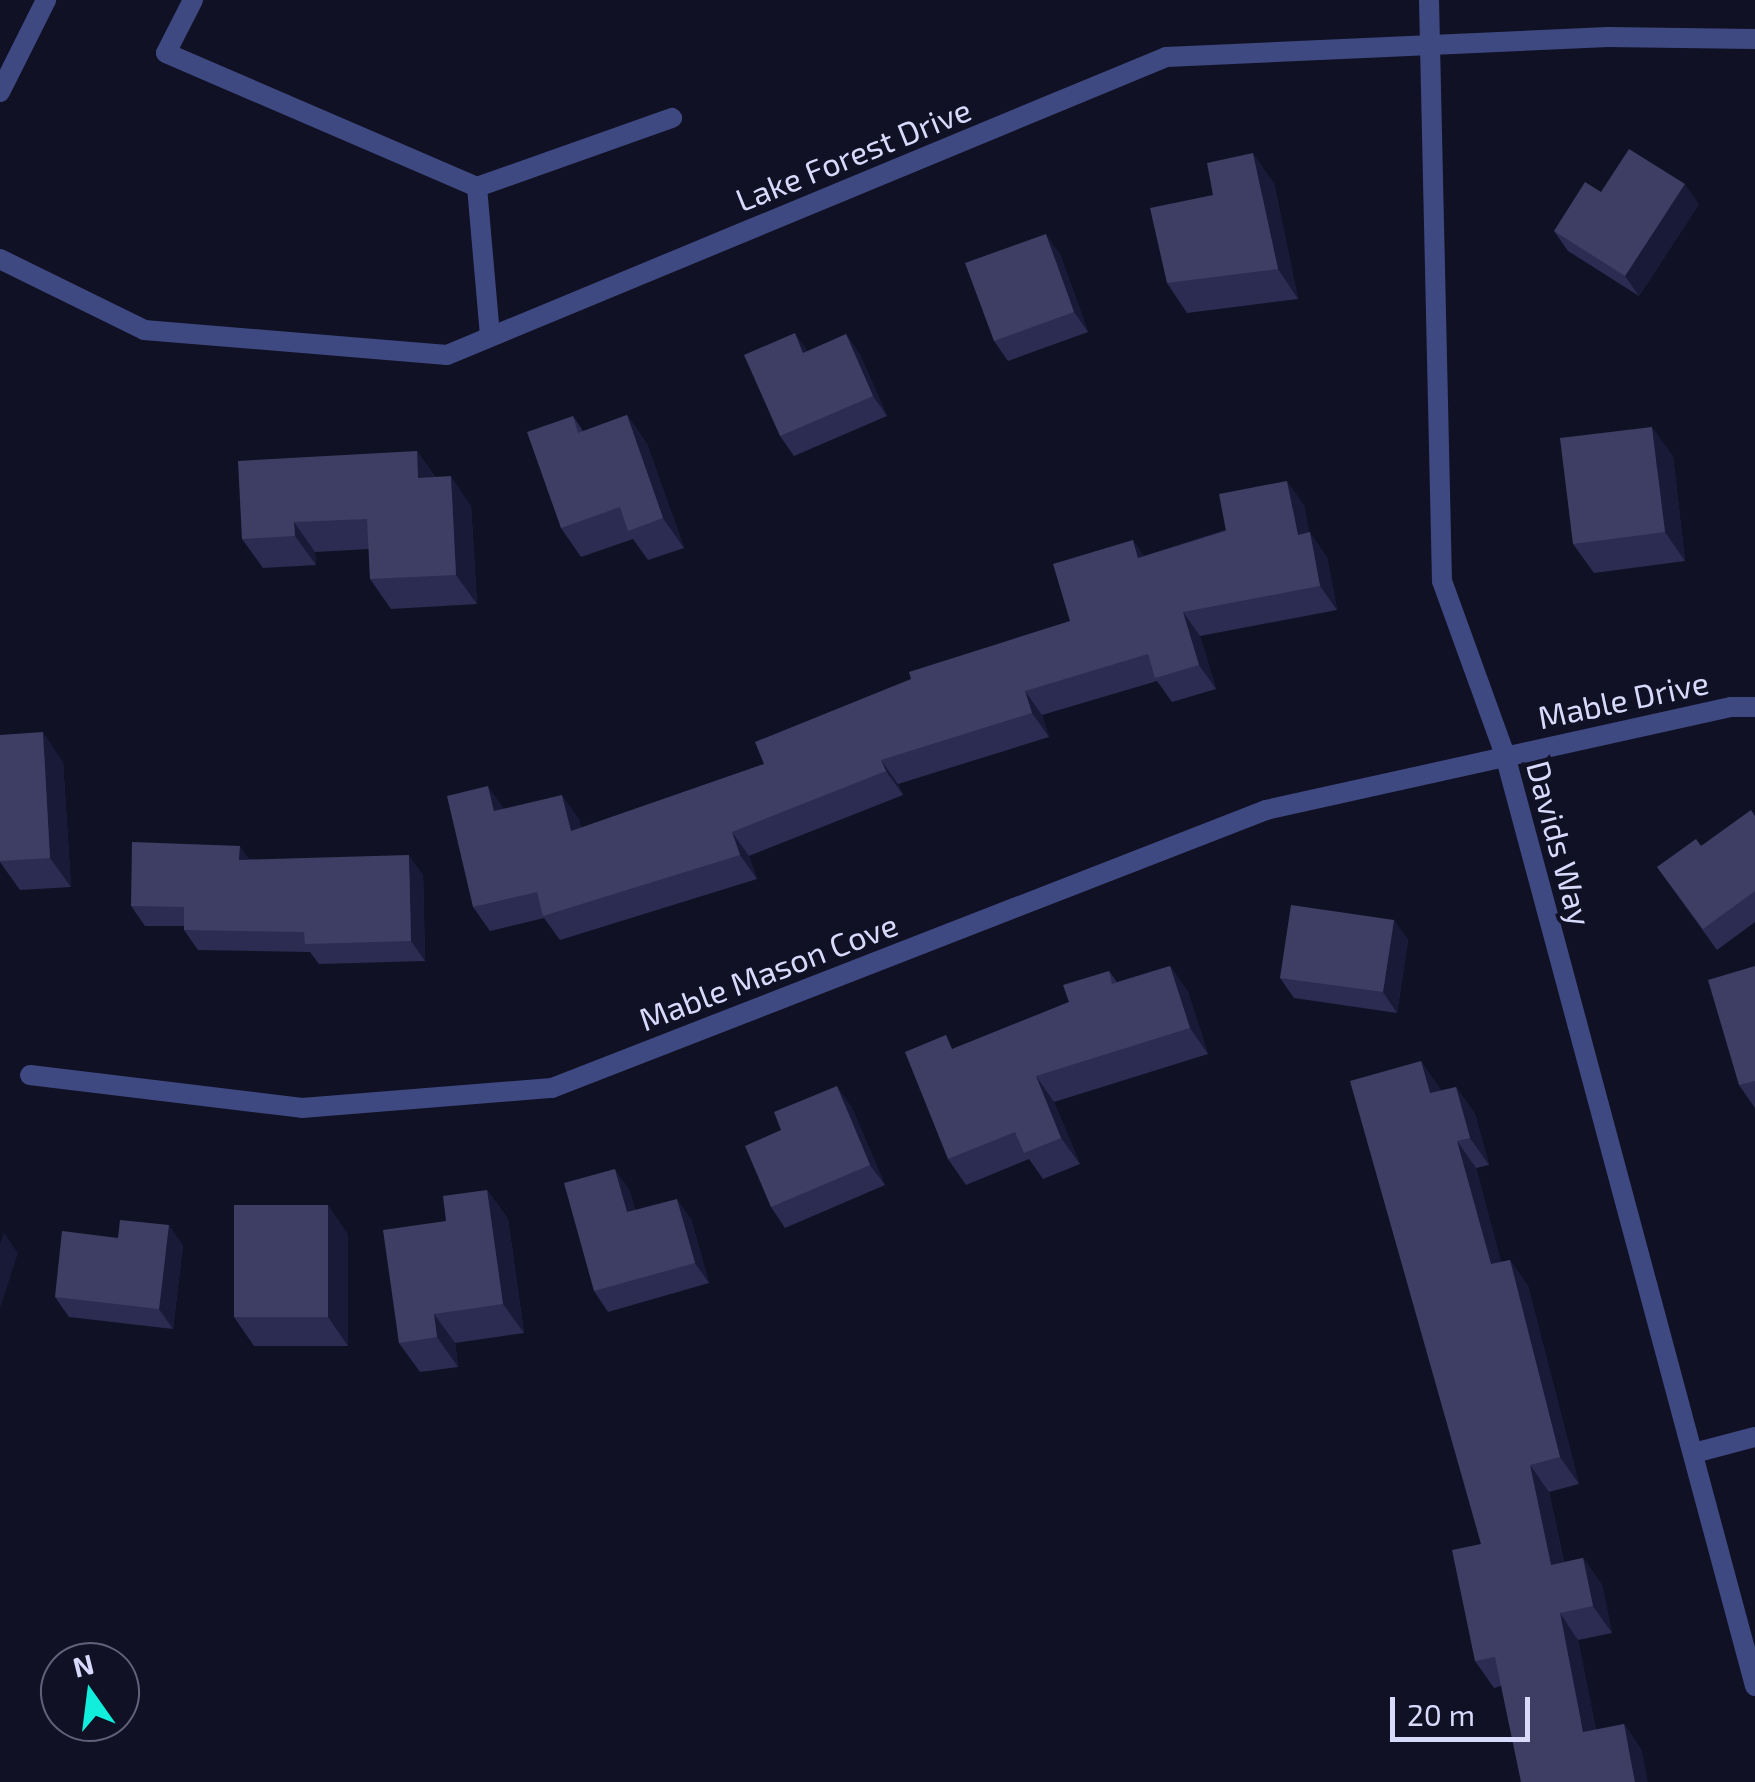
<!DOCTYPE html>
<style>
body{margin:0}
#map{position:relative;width:1755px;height:1782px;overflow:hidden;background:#111125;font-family:"Exo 2",sans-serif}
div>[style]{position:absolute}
.service>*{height:20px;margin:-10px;padding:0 10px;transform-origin:10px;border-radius:10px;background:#3f4981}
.minor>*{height:20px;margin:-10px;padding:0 10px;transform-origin:10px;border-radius:10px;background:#3f4981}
.wall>*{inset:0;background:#2c2b52}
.shaded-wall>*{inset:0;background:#191938}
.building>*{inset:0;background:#3e3e64}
span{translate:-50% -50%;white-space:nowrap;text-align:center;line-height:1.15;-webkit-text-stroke:8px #111125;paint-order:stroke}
.street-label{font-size:32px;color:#d8dafc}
.north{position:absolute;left:40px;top:1642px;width:100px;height:100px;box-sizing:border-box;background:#111125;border:2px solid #61617b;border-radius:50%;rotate:346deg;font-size:28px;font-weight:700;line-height:40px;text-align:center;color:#d8dafc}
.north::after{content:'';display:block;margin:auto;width:35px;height:45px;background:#11efdc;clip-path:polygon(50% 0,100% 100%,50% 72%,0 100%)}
.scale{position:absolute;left:1390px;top:1697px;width:140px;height:45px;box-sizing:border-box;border:5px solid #d8dafc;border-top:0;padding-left:12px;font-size:30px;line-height:35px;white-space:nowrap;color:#d8dafc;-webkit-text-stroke:8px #111125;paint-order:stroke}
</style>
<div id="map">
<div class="service">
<i style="left:193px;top:0;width:59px;rotate:117deg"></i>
<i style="left:166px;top:53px;width:339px;rotate:23.3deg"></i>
<i style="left:477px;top:187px;width:150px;rotate:85deg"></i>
<i style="left:477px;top:187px;width:207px;rotate:-19.5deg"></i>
</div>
<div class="minor">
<i style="left:1429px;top:0;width:581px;rotate:88.72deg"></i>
<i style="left:1442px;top:581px;width:185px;rotate:70.1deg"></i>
<i style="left:1505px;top:755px;width:964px;rotate:74.97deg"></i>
<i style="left:0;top:92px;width:103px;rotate:-63.4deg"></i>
<i style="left:0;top:259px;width:161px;rotate:26.2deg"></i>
<i style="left:144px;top:330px;width:304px;rotate:4.7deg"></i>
<i style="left:447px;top:355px;width:778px;rotate:-22.51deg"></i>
<i style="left:1166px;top:57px;width:442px;rotate:-2.6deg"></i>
<i style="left:1608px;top:37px;width:147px;rotate:0.8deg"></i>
<i style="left:30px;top:1075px;width:274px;rotate:6.9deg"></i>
<i style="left:302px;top:1108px;width:251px;rotate:-4.6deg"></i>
<i style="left:552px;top:1088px;width:766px;rotate:-21.27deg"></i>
<i style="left:1266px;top:810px;width:476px;rotate:-12.5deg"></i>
<i style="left:1731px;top:707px;width:24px"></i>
<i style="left:1694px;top:1453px;width:63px;rotate:-14.7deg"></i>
</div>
<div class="wall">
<i style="clip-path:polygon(1274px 183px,1298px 299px,1187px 313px,1167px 283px)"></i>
<i style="clip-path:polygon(1699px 204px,1639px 296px,1568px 251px,1554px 231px)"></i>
<i style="clip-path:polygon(1060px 254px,1088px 332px,1008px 361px,994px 341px)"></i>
<i style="clip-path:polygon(846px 334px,860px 355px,887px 416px,794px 456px,780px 436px)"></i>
<i style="clip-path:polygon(627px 415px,647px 444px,684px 548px,648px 560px,633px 539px,581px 557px,561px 528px,573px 416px,583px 431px)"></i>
<i style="clip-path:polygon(417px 451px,435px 477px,471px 506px,477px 604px,391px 609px,370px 579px,369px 549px,315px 552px,316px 565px,263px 568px,242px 539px)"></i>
<i style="clip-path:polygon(1673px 456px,1685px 561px,1594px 573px,1573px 544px)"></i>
<i style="clip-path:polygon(1304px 505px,1309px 533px,1327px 557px,1337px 610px,1200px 636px,1216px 689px,1172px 702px,1157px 681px,1042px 715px,1049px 737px,898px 784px,903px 795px,749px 856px,757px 879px,560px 940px,544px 918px,490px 931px,473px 907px,503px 809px,579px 819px,581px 828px,764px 764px,1070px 621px,1144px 556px)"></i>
<i style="clip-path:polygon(0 735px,63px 762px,71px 887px,20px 890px,0 862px)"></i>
<i style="clip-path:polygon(1755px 816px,1755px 922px,1717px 950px,1657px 867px,1701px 846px)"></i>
<i style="clip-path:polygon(249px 859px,423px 875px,425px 961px,319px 964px,310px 952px,198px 950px,184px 930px,184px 926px,145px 926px,131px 906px)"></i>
<i style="clip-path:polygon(1394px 920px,1408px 940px,1397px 1013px,1294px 998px,1280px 978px)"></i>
<i style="clip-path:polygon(1170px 966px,1188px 992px,1208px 1054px,1054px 1102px,1080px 1164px,1043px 1179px,1029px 1159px,966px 1185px,948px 1159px,955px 1048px,1069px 1002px,1109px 971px,1117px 982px)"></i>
<i style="clip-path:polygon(1755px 966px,1755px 1108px,1739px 1085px)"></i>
<i style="clip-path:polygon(1421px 1061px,1441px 1091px,1456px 1087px,1475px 1114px,1489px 1165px,1476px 1168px,1501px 1262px,1510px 1260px,1528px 1286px,1579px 1484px,1549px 1492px,1564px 1562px,1583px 1558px,1602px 1585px,1612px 1633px,1578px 1640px,1596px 1730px,1624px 1724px,1642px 1751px,1501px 1686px,1494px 1688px,1475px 1661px,1481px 1544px)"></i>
<i style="clip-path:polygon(851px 1106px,885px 1185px,785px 1228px,771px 1207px)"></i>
<i style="clip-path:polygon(629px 1189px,635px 1210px,691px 1219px,709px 1283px,608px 1312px,594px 1291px)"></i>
<i style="clip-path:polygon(487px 1190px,508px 1219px,524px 1333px,455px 1343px,458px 1367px,420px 1372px,399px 1343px,446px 1221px)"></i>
<i style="clip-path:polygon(348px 1234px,348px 1346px,254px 1346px,234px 1317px)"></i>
<i style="clip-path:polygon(183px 1245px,173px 1329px,69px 1317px,55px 1297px)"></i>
</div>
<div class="shaded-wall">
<i style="clip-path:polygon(1253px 153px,1274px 183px,1298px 299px,1278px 269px)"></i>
<i style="clip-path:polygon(1685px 184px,1699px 204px,1639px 296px,1625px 276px)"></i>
<i style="clip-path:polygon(1046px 234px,1060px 254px,1088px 332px,1074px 312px)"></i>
<i style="clip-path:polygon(795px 333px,809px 353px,803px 353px)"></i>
<i style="clip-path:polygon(846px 334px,860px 355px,887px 416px,873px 396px)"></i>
<i style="clip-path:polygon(627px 415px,647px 444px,684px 548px,663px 518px)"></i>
<i style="clip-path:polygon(1652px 427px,1673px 456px,1685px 561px,1665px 532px)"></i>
<i style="clip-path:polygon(417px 451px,437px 481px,418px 478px)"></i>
<i style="clip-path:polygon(451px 476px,471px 506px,477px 604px,456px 575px)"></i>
<i style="clip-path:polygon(1287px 481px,1304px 505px,1315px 559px,1298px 535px)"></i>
<i style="clip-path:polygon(294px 522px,315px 552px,316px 565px,295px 536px)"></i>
<i style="clip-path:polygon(1310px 532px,1327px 557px,1337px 610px,1320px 586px)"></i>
<i style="clip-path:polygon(1133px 540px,1150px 564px,1138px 558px)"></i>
<i style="clip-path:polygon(1183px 612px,1200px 636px,1216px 689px,1199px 665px)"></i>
<i style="clip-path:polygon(1025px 691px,1042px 715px,1049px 737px,1032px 713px)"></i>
<i style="clip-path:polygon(43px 732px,63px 762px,71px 887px,50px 858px)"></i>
<i style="clip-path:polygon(881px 760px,898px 784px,903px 795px,886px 771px)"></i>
<i style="clip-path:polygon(488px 786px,505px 810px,494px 811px)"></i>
<i style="clip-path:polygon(562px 795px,579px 819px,588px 856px,571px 831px)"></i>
<i style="clip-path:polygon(732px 832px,749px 856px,757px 879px,740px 855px)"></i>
<i style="clip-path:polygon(240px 846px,254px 866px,239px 860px)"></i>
<i style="clip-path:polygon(409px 855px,423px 875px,425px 961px,411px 941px)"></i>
<i style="clip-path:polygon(1394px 920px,1408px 940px,1397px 1013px,1383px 992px)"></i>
<i style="clip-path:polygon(1170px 966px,1188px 992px,1208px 1054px,1190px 1028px)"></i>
<i style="clip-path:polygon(1421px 1061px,1440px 1088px,1449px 1120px,1430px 1093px)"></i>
<i style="clip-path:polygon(1036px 1076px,1054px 1102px,1080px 1164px,1061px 1138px)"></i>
<i style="clip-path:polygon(837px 1086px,851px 1106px,885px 1185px,870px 1165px)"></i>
<i style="clip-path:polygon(1456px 1087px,1475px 1114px,1489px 1165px,1470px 1138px)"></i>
<i style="clip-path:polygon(1457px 1141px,1476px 1168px,1509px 1291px,1491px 1264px)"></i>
<i style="clip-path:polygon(615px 1169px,629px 1189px,641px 1232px,627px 1212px)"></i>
<i style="clip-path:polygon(487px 1190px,508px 1219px,524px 1333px,503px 1304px)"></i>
<i style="clip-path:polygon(677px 1199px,691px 1219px,709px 1283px,695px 1263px)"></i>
<i style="clip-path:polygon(328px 1205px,348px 1234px,348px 1346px,328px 1317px)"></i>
<i style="clip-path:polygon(169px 1225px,183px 1245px,173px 1329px,159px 1309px)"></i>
<i style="clip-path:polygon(4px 1233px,18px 1253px,0 1308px,0 1244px)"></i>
<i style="clip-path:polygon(1510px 1260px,1528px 1286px,1579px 1484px,1560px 1457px)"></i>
<i style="clip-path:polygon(434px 1314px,455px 1343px,458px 1367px,437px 1337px)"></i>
<i style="clip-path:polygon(1530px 1465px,1549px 1492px,1570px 1592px,1551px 1565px)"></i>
<i style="clip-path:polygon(1583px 1558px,1602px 1585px,1612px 1633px,1593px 1606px)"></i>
<i style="clip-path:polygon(1560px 1613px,1578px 1640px,1602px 1759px,1583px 1732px)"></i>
<i style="clip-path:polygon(1624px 1724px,1642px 1751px,1648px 1782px,1635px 1782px)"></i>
</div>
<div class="building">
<i style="clip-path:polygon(1629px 149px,1685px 184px,1625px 276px,1554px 231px,1585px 182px,1601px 192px)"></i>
<i style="clip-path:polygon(1253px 153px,1278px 269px,1167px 283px,1150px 208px,1213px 195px,1207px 163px)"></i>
<i style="clip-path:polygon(1046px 234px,1074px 312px,994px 341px,965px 263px)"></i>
<i style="clip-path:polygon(795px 333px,803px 353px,846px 334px,873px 396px,780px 436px,744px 355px)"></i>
<i style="clip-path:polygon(627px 415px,663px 518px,628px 531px,620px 507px,561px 528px,527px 432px,573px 416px,578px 433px)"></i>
<i style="clip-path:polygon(1652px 427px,1665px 532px,1573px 544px,1560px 438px)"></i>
<i style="clip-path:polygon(417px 451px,418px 478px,451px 476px,456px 575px,370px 579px,367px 519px,294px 522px,295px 536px,242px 539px,238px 461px)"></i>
<i style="clip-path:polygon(1287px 481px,1298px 535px,1310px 532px,1320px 586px,1183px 612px,1199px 665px,1155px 678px,1148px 654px,1025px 691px,1032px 713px,881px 760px,886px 771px,732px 832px,740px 855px,543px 916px,537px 892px,473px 907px,447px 796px,488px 786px,494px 811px,562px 795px,571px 831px,764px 764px,755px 742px,911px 679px,909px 672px,1070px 621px,1053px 564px,1133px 540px,1138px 558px,1226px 531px,1219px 494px)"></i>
<i style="clip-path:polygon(43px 732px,50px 858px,0 861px,0 735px)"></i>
<i style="clip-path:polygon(1751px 810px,1755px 816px,1755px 891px,1703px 929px,1657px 867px,1696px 839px,1701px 846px)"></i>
<i style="clip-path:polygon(132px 842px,240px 846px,239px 860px,409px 855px,411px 941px,305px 944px,304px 932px,184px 930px,184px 907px,131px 906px)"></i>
<i style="clip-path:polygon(1291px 905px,1394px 920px,1383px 992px,1280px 978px)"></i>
<i style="clip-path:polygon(1170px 966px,1190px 1028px,1036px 1076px,1061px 1138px,1024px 1153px,1015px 1132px,948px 1159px,905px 1052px,946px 1035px,952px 1049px,1069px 1002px,1063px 985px,1109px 971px,1112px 984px)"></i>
<i style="clip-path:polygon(1755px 966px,1755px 1081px,1739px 1085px,1708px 980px)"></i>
<i style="clip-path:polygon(1421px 1061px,1430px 1093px,1456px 1087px,1470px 1138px,1457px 1141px,1491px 1264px,1510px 1260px,1560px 1457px,1530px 1465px,1551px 1565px,1583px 1558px,1593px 1606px,1560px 1613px,1583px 1732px,1624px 1724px,1635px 1782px,1521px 1782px,1495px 1657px,1475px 1661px,1452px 1550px,1481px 1544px,1350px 1081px)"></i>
<i style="clip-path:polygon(837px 1086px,870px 1165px,771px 1207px,745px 1146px,781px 1130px,774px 1112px)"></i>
<i style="clip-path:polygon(615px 1169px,627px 1212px,677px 1199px,695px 1263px,594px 1291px,564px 1183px)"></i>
<i style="clip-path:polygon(487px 1190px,503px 1304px,434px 1314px,437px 1337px,399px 1343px,383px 1230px,446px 1221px,443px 1196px)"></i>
<i style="clip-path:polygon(234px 1205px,328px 1205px,328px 1317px,234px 1317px)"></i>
<i style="clip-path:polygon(120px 1220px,169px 1225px,159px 1309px,55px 1297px,62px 1231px,118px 1238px)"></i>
</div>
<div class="street-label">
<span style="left:853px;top:154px;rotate:-22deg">Lake Forest Drive</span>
<span style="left:1623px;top:699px;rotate:-12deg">Mable Drive</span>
<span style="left:1560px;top:843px;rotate:75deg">Davids Way</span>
<span style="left:768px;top:971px;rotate:-21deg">Mable Mason Cove</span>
</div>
<div class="north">N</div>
<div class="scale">20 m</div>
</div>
